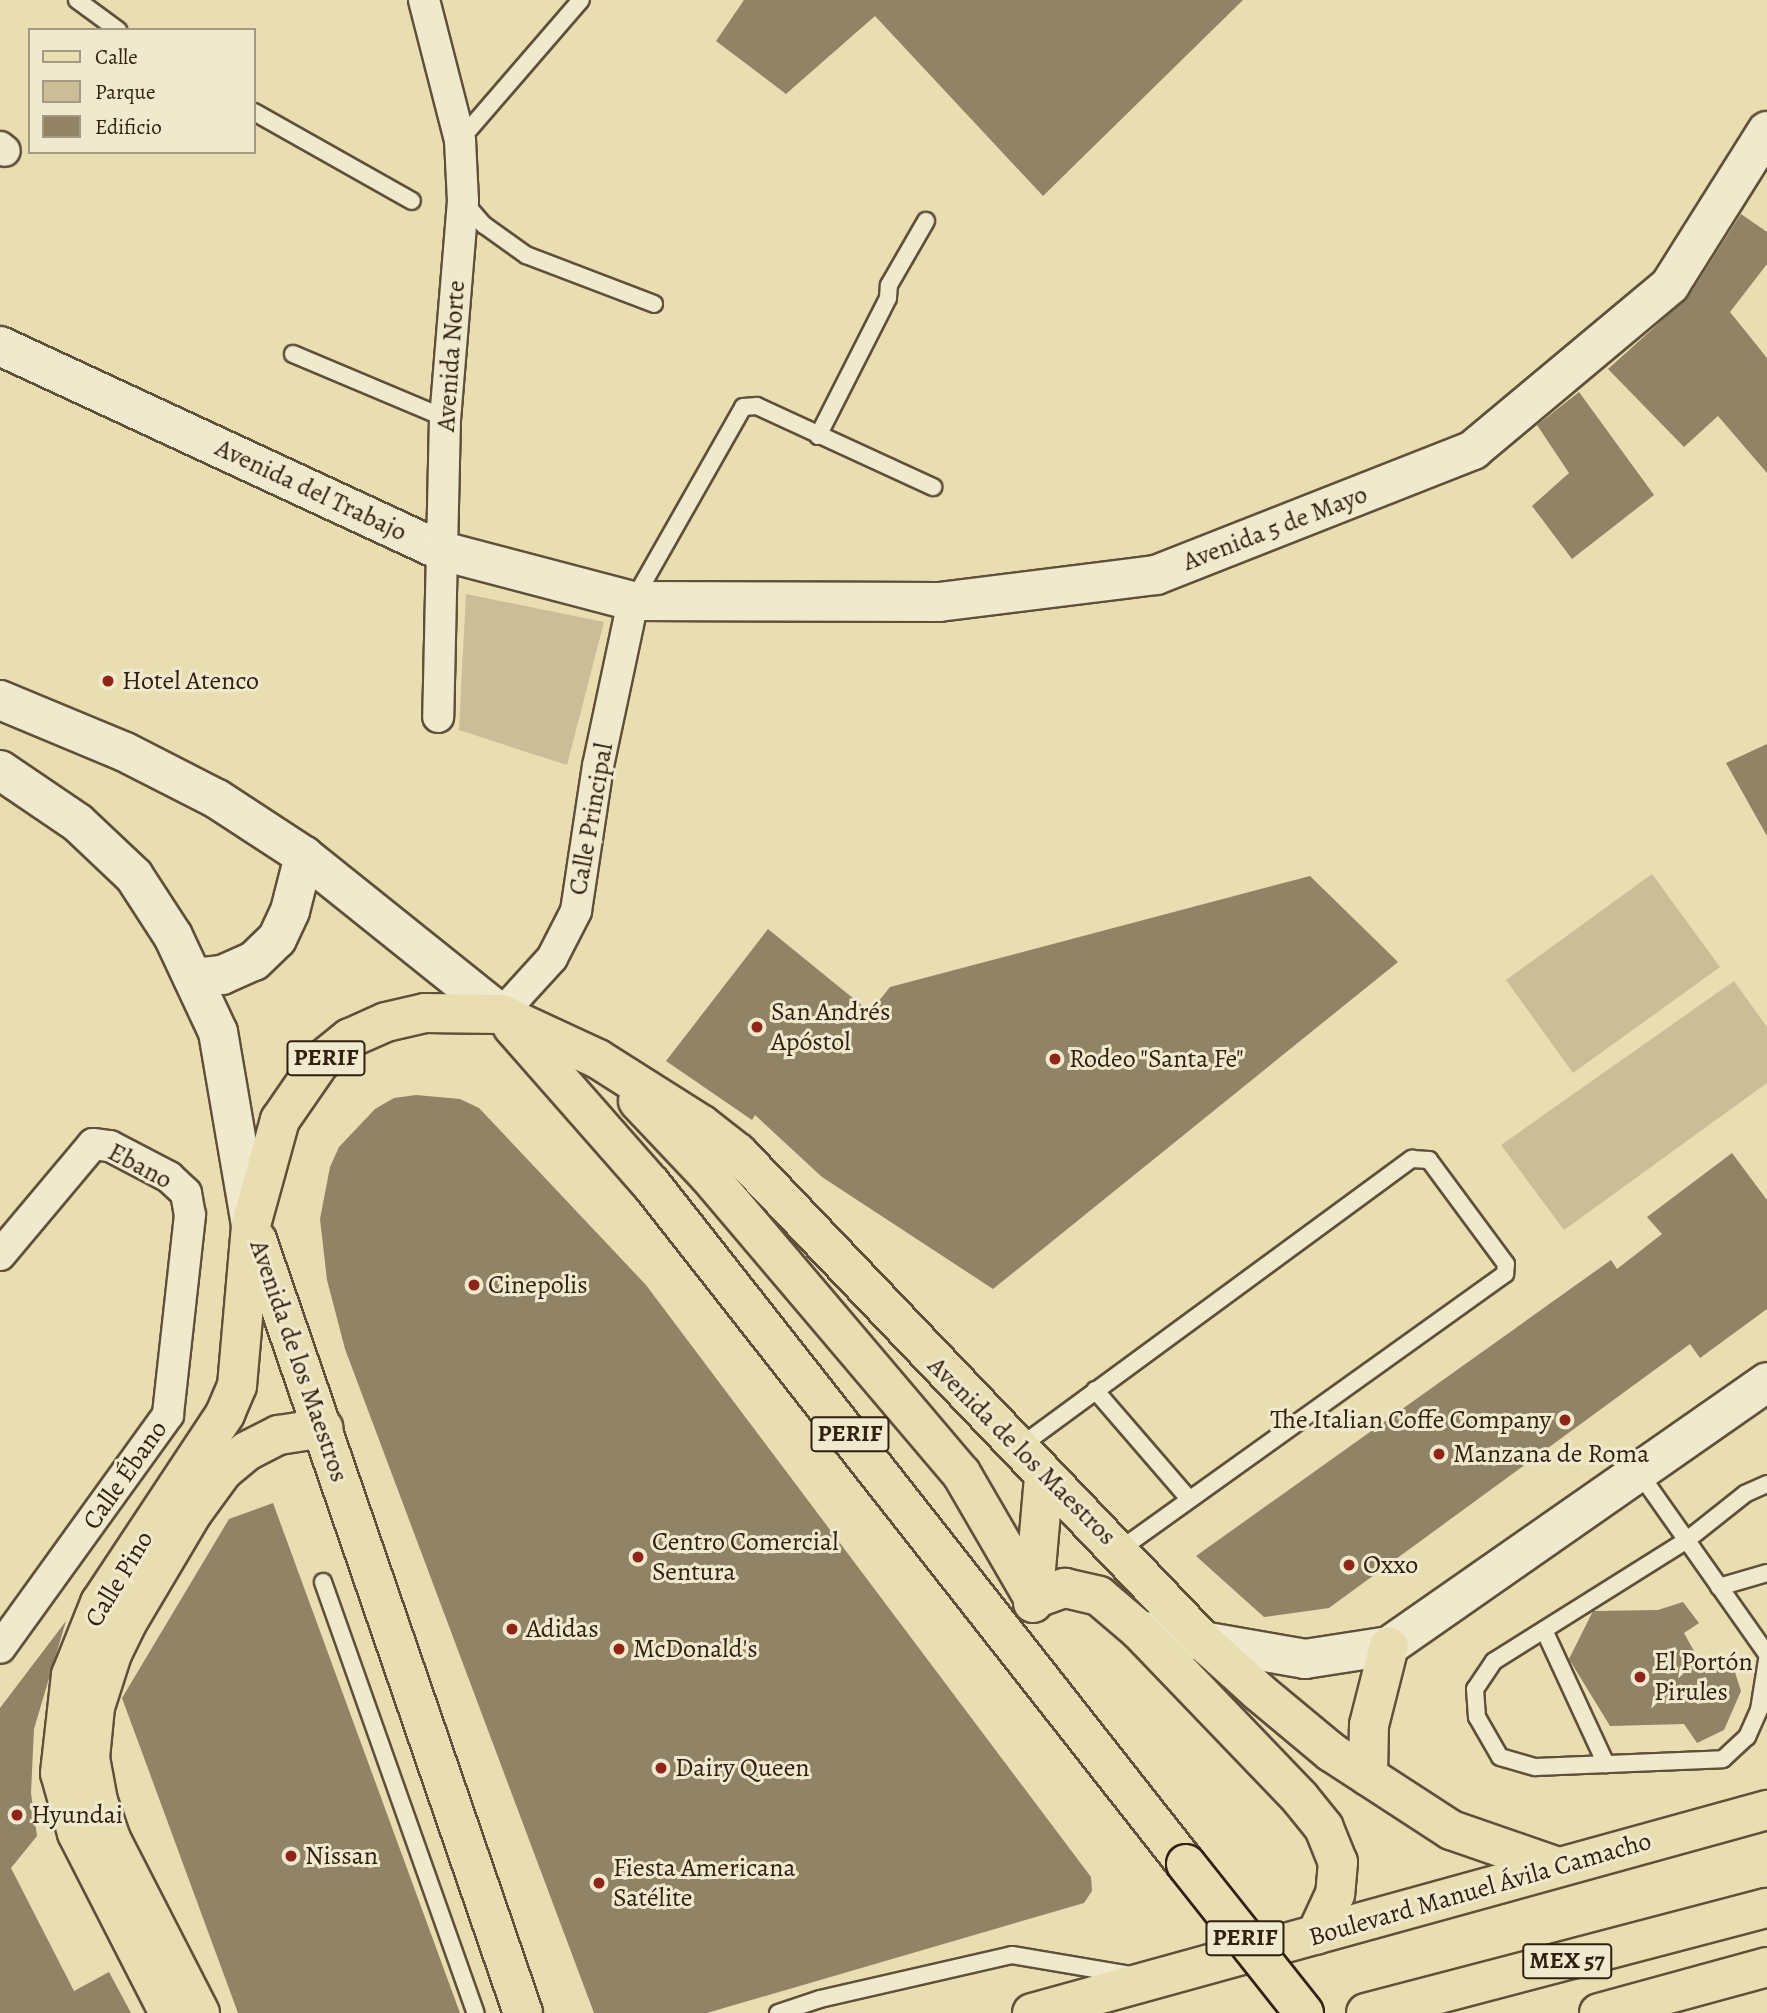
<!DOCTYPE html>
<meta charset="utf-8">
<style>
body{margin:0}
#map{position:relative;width:1767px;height:2013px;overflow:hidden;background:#e9ddb2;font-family:Alegreya,serif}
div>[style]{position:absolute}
.green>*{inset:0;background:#cabd97}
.building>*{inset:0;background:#918365}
.roads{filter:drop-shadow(2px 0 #5f5039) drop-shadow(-2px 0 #5f5039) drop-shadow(0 2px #5f5039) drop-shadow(0 -2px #5f5039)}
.lane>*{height:16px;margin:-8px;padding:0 8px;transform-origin:8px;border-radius:8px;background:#f1e9cd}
.street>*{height:30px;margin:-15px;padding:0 15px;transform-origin:15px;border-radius:15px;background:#f1e9cd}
.secondary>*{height:38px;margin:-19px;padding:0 19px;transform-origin:19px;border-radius:19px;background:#f1e9cd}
.primary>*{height:38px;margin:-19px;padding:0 19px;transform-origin:19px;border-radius:19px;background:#e9ddb2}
.highway>*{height:38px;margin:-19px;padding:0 19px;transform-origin:19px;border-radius:19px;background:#e9ddb2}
.bridges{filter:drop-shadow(2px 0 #312111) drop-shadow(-2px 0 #312111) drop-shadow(0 2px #312111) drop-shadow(0 -2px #312111)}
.primary-bridge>*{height:38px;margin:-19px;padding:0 19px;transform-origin:19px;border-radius:19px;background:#e9ddb2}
.dots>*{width:19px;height:19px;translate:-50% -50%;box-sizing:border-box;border:4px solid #f1e9cd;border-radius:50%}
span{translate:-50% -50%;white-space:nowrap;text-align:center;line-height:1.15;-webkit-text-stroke:6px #f1e9cd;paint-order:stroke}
.shield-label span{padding:2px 5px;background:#f1e9cd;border:2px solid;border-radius:5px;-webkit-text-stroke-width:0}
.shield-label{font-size:24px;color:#312111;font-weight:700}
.street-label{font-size:26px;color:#312111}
.poi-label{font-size:26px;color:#312111}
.left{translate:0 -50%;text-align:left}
.right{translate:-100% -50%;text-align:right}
.legend{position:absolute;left:28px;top:28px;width:228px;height:126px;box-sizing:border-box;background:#f1e9cd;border:2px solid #a49982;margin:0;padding:9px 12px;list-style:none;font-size:21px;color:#312111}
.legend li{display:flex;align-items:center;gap:14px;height:35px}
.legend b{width:35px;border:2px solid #a49982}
</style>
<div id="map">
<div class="green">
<i style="clip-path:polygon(466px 594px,604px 622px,567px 765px,459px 730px)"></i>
<i style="clip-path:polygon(1652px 874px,1720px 967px,1573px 1073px,1506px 980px)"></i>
<i style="clip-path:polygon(1734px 981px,1767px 1027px,1767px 1083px,1564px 1230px,1501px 1145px)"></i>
</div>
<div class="building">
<i style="clip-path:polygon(744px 0,1243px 0,1043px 196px,875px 16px,786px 94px,716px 41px)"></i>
<i style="clip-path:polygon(1741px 214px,1767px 232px,1767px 264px,1730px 312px,1767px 358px,1767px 473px,1718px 416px,1684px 447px,1608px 369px,1688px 297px)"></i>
<i style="clip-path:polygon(1579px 392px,1654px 495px,1572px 559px,1532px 506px,1569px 473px,1537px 425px)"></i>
<i style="clip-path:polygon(1767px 744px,1767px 836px,1726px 763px)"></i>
<i style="clip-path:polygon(1310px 876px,1398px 962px,993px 1289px,822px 1177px,755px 1115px,752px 1120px,666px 1061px,768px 929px,870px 1012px,890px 987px)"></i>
<i style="clip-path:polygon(416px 1095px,460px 1099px,479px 1108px,646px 1285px,1091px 1877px,1092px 1891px,1084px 1903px,707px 2013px,594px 2013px,345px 1349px,327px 1280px,320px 1219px,330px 1167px,339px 1147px,375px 1109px,394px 1098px)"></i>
<i style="clip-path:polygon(1732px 1153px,1767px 1200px,1767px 1309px,1700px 1358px,1690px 1344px,1329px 1608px,1264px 1617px,1196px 1556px,1611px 1260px,1617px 1269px,1662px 1234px,1647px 1217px)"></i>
<i style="clip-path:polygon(273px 1503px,460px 2013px,238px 2013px,122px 1698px,229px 1519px)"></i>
<i style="clip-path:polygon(1683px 1602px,1699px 1623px,1684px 1633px,1704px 1669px,1732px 1663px,1741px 1691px,1724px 1730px,1697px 1743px,1684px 1724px,1610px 1726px,1569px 1659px,1593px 1611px,1658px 1610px)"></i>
<i style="clip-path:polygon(66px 1621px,34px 1729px,31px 1793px,37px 1836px,11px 1868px,74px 1991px,109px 1972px,131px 2013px,0 2013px,0 1708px)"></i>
</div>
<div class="roads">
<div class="lane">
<i style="left:77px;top:0;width:51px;rotate:36.2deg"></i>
<i style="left:254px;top:112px;width:181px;rotate:29.4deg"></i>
<i style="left:460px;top:140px;width:185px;rotate:-49.2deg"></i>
<i style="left:463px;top:201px;width:32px;rotate:49deg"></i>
<i style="left:484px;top:225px;width:52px;rotate:35.5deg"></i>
<i style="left:526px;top:255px;width:137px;rotate:20.9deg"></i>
<i style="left:293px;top:354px;width:165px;rotate:22.8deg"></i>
<i style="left:818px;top:436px;width:155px;rotate:-63.1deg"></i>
<i style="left:888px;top:298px;width:13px;rotate:-86deg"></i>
<i style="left:889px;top:285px;width:74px;rotate:-60deg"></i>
<i style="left:633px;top:601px;width:223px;rotate:-60.4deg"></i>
<i style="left:743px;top:407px;width:14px;rotate:-4deg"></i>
<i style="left:757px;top:406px;width:194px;rotate:24.7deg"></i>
<i style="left:1095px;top:1390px;width:144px;rotate:49.2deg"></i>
<i style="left:1018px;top:1448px;width:489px;rotate:-36.3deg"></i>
<i style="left:1412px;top:1159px;width:17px;rotate:3deg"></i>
<i style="left:1429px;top:1160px;width:129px;rotate:53.5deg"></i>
<i style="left:1506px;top:1264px;width:10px;rotate:96deg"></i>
<i style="left:1505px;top:1274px;width:474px;rotate:144.4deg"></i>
<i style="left:1640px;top:1474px;width:220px;rotate:54.8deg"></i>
<i style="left:1767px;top:1484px;width:24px;rotate:156deg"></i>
<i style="left:1745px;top:1494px;width:74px;rotate:141.6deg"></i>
<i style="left:1687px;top:1540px;width:228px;rotate:147.9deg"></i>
<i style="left:1494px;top:1661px;width:34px;rotate:124deg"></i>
<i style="left:1475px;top:1689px;width:28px;rotate:86deg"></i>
<i style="left:1477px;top:1717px;width:46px;rotate:60.1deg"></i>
<i style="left:1500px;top:1757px;width:37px;rotate:16deg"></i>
<i style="left:1536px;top:1767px;width:187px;rotate:-2.4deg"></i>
<i style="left:1723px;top:1759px;width:33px;rotate:-43deg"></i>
<i style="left:1747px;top:1737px;width:30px;rotate:-66deg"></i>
<i style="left:1759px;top:1710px;width:51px;rotate:-80.9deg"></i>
<i style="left:323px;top:1582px;width:457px;rotate:70.5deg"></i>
<i style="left:1719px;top:1587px;width:50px;rotate:-16.3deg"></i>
<i style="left:1544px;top:1630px;width:148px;rotate:65.2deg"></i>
<i style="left:778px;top:2013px;width:44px;rotate:-18.4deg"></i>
<i style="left:820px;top:1999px;width:197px;rotate:-12.9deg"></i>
<i style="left:1012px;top:1955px;width:120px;rotate:9.6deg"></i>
</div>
<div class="street">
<i style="left:424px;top:0;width:145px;rotate:75.6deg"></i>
<i style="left:460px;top:140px;width:61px;rotate:87.2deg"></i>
<i style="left:463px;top:201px;width:218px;rotate:94.7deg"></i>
<i style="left:445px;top:418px;width:299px;rotate:91.3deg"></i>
<i style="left:0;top:147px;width:6px;rotate:39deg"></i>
<i style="left:501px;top:1014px;width:76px;rotate:-47.7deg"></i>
<i style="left:552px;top:958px;width:53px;rotate:-62.9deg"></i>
<i style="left:576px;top:911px;width:147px;rotate:-81.4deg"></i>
<i style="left:598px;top:766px;width:169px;rotate:-78deg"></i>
<i style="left:0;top:1255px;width:145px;rotate:-50deg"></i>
<i style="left:93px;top:1144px;width:17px;rotate:7deg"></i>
<i style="left:110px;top:1146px;width:67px;rotate:27.7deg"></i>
<i style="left:169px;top:1177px;width:23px;rotate:43deg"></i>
<i style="left:186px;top:1193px;width:22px;rotate:80deg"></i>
<i style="left:190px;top:1215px;width:201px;rotate:96.3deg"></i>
<i style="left:168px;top:1415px;width:287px;rotate:125.8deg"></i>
</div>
<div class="secondary">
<i style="left:0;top:346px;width:487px;rotate:24.9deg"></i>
<i style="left:442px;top:551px;width:197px;rotate:14.7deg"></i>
<i style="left:633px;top:601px;width:306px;rotate:0.2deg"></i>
<i style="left:939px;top:602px;width:219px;rotate:-7.1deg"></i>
<i style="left:1156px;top:575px;width:341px;rotate:-21.5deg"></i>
<i style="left:1473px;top:450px;width:257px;rotate:-39.9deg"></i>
<i style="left:1670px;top:285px;width:182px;rotate:-57.8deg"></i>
<i style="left:0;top:700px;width:135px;rotate:22.6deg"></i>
<i style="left:125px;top:752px;width:103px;rotate:27.1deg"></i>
<i style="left:217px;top:799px;width:104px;rotate:33.2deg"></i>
<i style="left:304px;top:856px;width:253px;rotate:38.7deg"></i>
<i style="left:0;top:770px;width:94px;rotate:34.2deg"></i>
<i style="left:78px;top:823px;width:77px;rotate:43.4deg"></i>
<i style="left:134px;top:876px;width:72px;rotate:57deg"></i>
<i style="left:173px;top:936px;width:106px;rotate:64.9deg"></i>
<i style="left:218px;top:1032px;width:196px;rotate:80.3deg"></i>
<i style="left:193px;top:978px;width:29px;rotate:-6deg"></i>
<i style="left:222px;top:975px;width:35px;rotate:-24deg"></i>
<i style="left:254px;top:961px;width:32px;rotate:-44deg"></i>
<i style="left:277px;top:939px;width:31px;rotate:-65deg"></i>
<i style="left:290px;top:911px;width:57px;rotate:-75.7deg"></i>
<i style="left:1139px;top:1630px;width:169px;rotate:9.9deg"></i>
<i style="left:1305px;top:1659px;width:85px;rotate:-8.8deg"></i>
<i style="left:1389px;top:1646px;width:461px;rotate:-34.9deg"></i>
</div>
<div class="primary">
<i style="left:512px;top:1026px;width:210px;rotate:48.7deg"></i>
<i style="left:651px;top:1184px;width:865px;rotate:51.81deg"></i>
<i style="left:638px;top:1101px;width:102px;rotate:46.6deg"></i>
<i style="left:708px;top:1175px;width:391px;rotate:49.7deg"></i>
<i style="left:961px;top:1473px;width:146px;rotate:59.9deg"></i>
<i style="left:257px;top:1240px;width:817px;rotate:71.01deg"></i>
<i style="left:1034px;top:1599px;width:33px;rotate:-20deg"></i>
<i style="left:1065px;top:1588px;width:35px;rotate:13deg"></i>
<i style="left:1099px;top:1596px;width:52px;rotate:40.4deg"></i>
<i style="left:1139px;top:1630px;width:233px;rotate:46.2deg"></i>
<i style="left:1300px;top:1798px;width:38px;rotate:51deg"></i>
<i style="left:1324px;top:1828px;width:37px;rotate:68deg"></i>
<i style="left:1338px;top:1862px;width:32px;rotate:95deg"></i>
<i style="left:1335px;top:1894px;width:45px;rotate:114.9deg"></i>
<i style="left:1033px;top:1603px;width:127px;rotate:-85deg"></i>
<i style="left:1368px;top:1776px;width:51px;rotate:-88.9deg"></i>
<i style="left:1369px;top:1725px;width:81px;rotate:-75.8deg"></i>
<i style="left:169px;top:2013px;width:202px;rotate:-117.1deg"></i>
<i style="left:77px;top:1833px;width:62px;rotate:-105.8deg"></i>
<i style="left:60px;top:1773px;width:99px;rotate:-83.6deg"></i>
<i style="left:71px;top:1675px;width:78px;rotate:-68.1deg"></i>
<i style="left:100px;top:1603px;width:227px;rotate:-56.5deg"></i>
<i style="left:225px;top:1414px;width:30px;rotate:-67deg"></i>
<i style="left:237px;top:1386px;width:162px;rotate:-85deg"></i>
<i style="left:251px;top:1225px;width:109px;rotate:-74.6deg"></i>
<i style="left:280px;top:1120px;width:70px;rotate:-55.4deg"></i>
<i style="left:320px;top:1062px;width:38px;rotate:-39deg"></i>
<i style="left:350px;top:1038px;width:39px;rotate:-24deg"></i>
<i style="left:386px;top:1022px;width:40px;rotate:-13deg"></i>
<i style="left:425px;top:1013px;width:76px;rotate:0.8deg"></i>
<i style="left:501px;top:1014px;width:107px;rotate:24.9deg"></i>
<i style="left:598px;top:1059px;width:123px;rotate:32.4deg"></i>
<i style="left:702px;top:1125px;width:46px;rotate:37.9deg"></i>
<i style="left:738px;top:1153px;width:680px;rotate:46.37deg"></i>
<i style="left:1207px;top:1645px;width:70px;rotate:42.1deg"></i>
<i style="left:1259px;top:1692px;width:94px;rotate:39.8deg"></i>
<i style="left:1331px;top:1752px;width:143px;rotate:33deg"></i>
<i style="left:1451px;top:1830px;width:113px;rotate:19.1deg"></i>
<i style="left:200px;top:2013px;width:195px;rotate:-117.1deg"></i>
<i style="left:111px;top:1839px;width:40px;rotate:-108.9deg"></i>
<i style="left:98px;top:1801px;width:44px;rotate:-100.5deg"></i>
<i style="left:90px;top:1758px;width:51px;rotate:-84.4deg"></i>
<i style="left:95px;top:1707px;width:56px;rotate:-72.2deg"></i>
<i style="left:112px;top:1654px;width:34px;rotate:-64deg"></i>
<i style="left:127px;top:1623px;width:129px;rotate:-59.3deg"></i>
<i style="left:193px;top:1512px;width:51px;rotate:-53.8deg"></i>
<i style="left:223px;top:1471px;width:31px;rotate:-40deg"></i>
<i style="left:247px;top:1451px;width:36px;rotate:-27deg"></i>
<i style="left:279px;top:1435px;width:45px;rotate:-9deg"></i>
<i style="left:1032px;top:2013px;width:763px;rotate:-15.44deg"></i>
</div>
<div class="highway">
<i style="left:1366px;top:2013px;width:415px;rotate:-14.7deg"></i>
<i style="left:1599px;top:2013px;width:174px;rotate:-15.3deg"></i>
</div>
</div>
<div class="bridges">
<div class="primary-bridge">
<i style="left:1186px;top:1864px;width:190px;rotate:51.6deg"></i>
</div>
</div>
<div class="dots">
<i style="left:108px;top:681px;background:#8f2418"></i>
<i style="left:757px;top:1027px;background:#8f2418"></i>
<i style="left:1055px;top:1059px;background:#8f2418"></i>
<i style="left:474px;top:1285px;background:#8f2418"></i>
<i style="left:1565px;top:1420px;background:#8f2418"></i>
<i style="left:1439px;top:1454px;background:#8f2418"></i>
<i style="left:638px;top:1557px;background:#8f2418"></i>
<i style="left:1349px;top:1565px;background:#8f2418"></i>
<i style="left:512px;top:1629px;background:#8f2418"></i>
<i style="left:619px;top:1649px;background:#8f2418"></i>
<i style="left:1640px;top:1677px;background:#8f2418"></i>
<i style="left:661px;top:1768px;background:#8f2418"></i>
<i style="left:17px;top:1815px;background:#8f2418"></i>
<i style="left:291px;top:1856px;background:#8f2418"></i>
<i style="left:599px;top:1883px;background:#8f2418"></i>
</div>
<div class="shield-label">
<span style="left:326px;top:1058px">PERIF</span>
<span style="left:850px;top:1434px">PERIF</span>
<span style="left:1245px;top:1938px">PERIF</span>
<span style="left:1567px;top:1961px">MEX 57</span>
</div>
<div class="street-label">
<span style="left:451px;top:356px;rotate:-86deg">Avenida Norte</span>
<span style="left:311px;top:490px;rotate:25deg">Avenida del Trabajo</span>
<span style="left:1275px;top:528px;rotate:-21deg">Avenida 5 de Mayo</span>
<span style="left:591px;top:819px;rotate:-80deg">Calle Principal</span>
<span style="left:140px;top:1166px;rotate:28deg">Ebano</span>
<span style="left:299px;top:1361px;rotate:71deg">Avenida de los Maestros</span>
<span style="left:1022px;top:1451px;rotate:45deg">Avenida de los Maestros</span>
<span style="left:125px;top:1475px;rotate:-55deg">Calle Ébano</span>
<span style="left:119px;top:1579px;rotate:-59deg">Calle Pino</span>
<span style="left:1480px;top:1889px;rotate:-16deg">Boulevard Manuel Ávila Camacho</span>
</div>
<div class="poi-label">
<span class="left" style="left:122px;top:681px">Hotel Atenco</span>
<span class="left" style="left:771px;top:1027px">San Andrés<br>Apóstol</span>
<span class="left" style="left:1069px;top:1059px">Rodeo "Santa Fe"</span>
<span class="left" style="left:488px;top:1285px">Cinepolis</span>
<span class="right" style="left:1551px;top:1420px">The Italian Coffe Company</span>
<span class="left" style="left:1453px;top:1454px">Manzana de Roma</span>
<span class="left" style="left:652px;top:1557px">Centro Comercial<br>Sentura</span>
<span class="left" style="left:1363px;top:1565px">Oxxo</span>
<span class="left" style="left:526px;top:1629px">Adidas</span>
<span class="left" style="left:633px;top:1649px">McDonald's</span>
<span class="left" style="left:1654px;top:1677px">El Portón<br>Pirules</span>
<span class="left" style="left:675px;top:1768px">Dairy Queen</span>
<span class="left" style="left:31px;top:1815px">Hyundai</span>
<span class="left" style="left:305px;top:1856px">Nissan</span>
<span class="left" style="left:613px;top:1883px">Fiesta Americana<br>Satélite</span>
</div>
<ul class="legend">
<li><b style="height:9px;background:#e9ddb2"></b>Calle</li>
<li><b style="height:19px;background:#cabd97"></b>Parque</li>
<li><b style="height:19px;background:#918365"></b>Edificio</li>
</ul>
</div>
